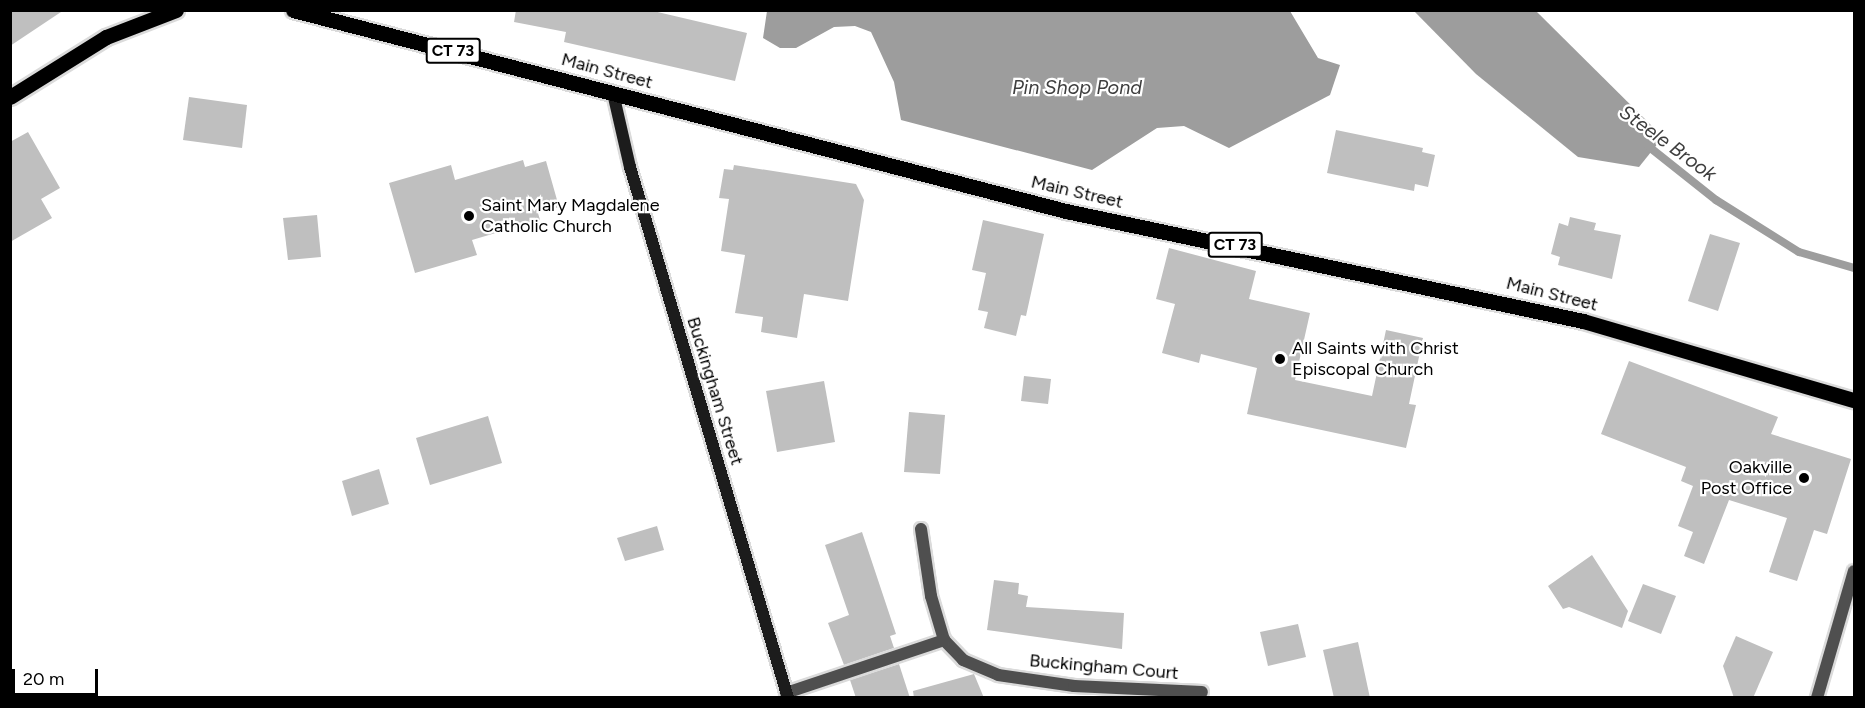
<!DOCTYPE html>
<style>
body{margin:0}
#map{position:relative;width:1865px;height:708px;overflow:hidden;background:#fff;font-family:Figtree,sans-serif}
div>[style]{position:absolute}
.water>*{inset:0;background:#9d9d9d}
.stream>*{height:8px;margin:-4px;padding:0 4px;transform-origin:4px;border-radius:4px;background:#9d9d9d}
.building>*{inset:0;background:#bfbfbf}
.roads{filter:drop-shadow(2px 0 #dbdbdb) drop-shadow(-2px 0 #dbdbdb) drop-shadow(0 2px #dbdbdb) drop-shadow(0 -2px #dbdbdb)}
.minor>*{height:12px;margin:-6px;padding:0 6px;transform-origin:6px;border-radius:6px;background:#4f4f4f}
.secondary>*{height:12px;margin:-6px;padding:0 6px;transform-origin:6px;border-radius:6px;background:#1c1c1c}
.primary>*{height:15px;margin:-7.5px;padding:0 7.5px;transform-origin:7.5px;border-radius:7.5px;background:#000}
.dots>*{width:16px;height:16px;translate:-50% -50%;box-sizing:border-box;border:3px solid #fff;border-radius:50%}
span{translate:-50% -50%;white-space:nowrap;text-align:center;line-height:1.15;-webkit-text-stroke:4.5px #fff;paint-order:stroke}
.shield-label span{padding:2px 4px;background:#fff;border:2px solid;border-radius:4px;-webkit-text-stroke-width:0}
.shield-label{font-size:16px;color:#000;font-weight:700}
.street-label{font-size:18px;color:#000}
.poi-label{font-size:18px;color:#000}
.left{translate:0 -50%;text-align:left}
.right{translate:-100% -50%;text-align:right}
.water-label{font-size:20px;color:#3e3e3e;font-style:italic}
.frame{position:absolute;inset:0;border:12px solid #000;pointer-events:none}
.scale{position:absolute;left:12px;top:669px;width:86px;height:27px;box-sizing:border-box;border:3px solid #000;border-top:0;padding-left:8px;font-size:18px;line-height:21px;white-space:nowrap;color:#000;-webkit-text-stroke:4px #fff;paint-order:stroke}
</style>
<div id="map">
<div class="water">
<i style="clip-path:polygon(767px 11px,1290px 11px,1318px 58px,1340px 65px,1330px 95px,1229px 148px,1184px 126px,1157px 128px,1092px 170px,901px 120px,894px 82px,871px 32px,855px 26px,834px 27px,796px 48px,780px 48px,763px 38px)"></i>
<i style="clip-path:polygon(1414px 11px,1536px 11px,1663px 137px,1639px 167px,1578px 157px,1476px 74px)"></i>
</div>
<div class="stream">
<i style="left:1648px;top:146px;width:87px;rotate:38.5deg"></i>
<i style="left:1716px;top:200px;width:98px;rotate:32.1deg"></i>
<i style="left:1799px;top:252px;width:57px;rotate:16.2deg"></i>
</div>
<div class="building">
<i style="clip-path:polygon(10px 10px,64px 10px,10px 46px)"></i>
<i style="clip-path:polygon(516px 10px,649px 10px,747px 33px,735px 81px,564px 42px,566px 32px,514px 22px)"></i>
<i style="clip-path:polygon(189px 97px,247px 105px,242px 148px,183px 140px)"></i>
<i style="clip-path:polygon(1336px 130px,1423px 148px,1422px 152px,1435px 155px,1428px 187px,1415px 184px,1414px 191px,1327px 173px)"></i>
<i style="clip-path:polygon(28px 132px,60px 188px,41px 199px,52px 218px,10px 242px,10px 142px)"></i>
<i style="clip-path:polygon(523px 160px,525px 167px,546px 161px,559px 207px,538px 213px,540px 220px,472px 240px,477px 255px,415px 273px,389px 183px,451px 165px,455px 180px)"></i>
<i style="clip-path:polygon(734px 165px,856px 184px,864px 200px,848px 301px,804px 294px,797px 338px,761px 332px,763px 317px,735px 313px,745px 255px,721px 251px,729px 199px,719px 198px,724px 169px,733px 170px)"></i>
<i style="clip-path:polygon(317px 215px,321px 257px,288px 260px,283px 218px)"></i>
<i style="clip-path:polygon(1570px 217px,1596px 223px,1594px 230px,1621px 235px,1612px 279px,1558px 265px,1560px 257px,1551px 254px,1559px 223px,1568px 226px)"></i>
<i style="clip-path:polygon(983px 220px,1044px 234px,1026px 316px,1021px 315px,1016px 336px,984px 328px,988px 312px,978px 310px,986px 273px,972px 270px)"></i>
<i style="clip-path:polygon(1710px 234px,1740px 243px,1718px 311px,1688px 301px)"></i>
<i style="clip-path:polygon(1169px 248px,1256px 271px,1249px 299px,1310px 313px,1295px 380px,1372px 396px,1386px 330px,1423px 338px,1409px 404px,1416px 405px,1406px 448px,1247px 414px,1257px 368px,1201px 354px,1199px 363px,1162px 353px,1175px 304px,1156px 299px)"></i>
<i style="clip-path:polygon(1629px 361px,1778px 417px,1771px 434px,1851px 459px,1827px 534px,1814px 530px,1797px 581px,1769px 572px,1787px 518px,1729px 500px,1704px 564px,1684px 556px,1693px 532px,1678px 526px,1693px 486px,1681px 481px,1686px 467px,1601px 434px)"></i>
<i style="clip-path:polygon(1024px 376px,1051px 379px,1048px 404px,1021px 401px)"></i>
<i style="clip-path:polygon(824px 381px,835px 442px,777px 452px,766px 391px)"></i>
<i style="clip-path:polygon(909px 412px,945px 415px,940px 474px,904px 472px)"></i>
<i style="clip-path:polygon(488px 416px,502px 463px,430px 485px,416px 438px)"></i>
<i style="clip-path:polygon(379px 469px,389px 504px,352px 516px,342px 481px)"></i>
<i style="clip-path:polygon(657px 526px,664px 550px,625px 561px,617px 538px)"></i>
<i style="clip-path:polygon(862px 532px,896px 634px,890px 636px,894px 648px,844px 665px,828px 623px,849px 615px,825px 545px)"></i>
<i style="clip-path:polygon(1592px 555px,1628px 611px,1622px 628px,1569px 607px,1563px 609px,1548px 586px)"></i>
<i style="clip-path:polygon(994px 580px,1019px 583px,1018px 594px,1028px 596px,1026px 607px,1124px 613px,1122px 649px,987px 630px)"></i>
<i style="clip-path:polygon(1643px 584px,1676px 596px,1661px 634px,1628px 621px)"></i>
<i style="clip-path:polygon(1298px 624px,1306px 657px,1268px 666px,1260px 632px)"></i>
<i style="clip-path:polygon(1736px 636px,1773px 652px,1753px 698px,1734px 698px,1723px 666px)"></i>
<i style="clip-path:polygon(1358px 642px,1370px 698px,1334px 698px,1323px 650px)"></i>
<i style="clip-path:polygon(899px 664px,910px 698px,856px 698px,850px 680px)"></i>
<i style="clip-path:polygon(974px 674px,984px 698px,914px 698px,913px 691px)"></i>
</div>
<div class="roads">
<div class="minor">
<i style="left:921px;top:529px;width:68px;rotate:81.5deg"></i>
<i style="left:931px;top:596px;width:46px;rotate:73.5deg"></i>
<i style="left:944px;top:640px;width:28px;rotate:46deg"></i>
<i style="left:963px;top:660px;width:38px;rotate:23deg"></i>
<i style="left:998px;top:675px;width:77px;rotate:8.2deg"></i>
<i style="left:1074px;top:686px;width:128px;rotate:2.7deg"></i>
<i style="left:786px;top:693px;width:167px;rotate:-18.5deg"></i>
<i style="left:1817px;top:698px;width:132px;rotate:-73.8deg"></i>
</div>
<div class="secondary">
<i style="left:613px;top:93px;width:76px;rotate:77.1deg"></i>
<i style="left:630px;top:167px;width:554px;rotate:73.43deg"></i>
</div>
<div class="primary">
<i style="left:293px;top:10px;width:799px;rotate:14.58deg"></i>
<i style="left:1066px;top:211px;width:529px;rotate:12.01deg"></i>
<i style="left:1583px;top:321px;width:282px;rotate:16.3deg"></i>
<i style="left:10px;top:97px;width:113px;rotate:-32deg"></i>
<i style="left:106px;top:37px;width:75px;rotate:-21.1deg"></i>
</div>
</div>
<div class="dots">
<i style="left:469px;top:216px;background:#000"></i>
<i style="left:1280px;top:359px;background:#000"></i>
<i style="left:1804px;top:478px;background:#000"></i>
</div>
<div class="shield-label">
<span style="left:453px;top:51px">CT 73</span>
<span style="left:1235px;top:245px">CT 73</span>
</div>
<div class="street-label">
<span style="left:607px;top:71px;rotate:15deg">Main Street</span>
<span style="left:1077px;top:192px;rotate:13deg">Main Street</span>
<span style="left:1552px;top:294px;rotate:14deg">Main Street</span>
<span style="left:715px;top:391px;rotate:73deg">Buckingham Street</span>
<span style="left:1104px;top:667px;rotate:5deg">Buckingham Court</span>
</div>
<div class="poi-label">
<span class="left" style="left:481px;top:216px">Saint Mary Magdalene<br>Catholic Church</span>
<span class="left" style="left:1292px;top:359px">All Saints with Christ<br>Episcopal Church</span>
<span class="right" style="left:1792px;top:478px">Oakville<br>Post Office</span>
</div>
<div class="water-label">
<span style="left:1077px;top:87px">Pin Shop Pond</span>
<span style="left:1668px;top:143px;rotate:36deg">Steele Brook</span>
</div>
<div class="frame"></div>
<div class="scale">20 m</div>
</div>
